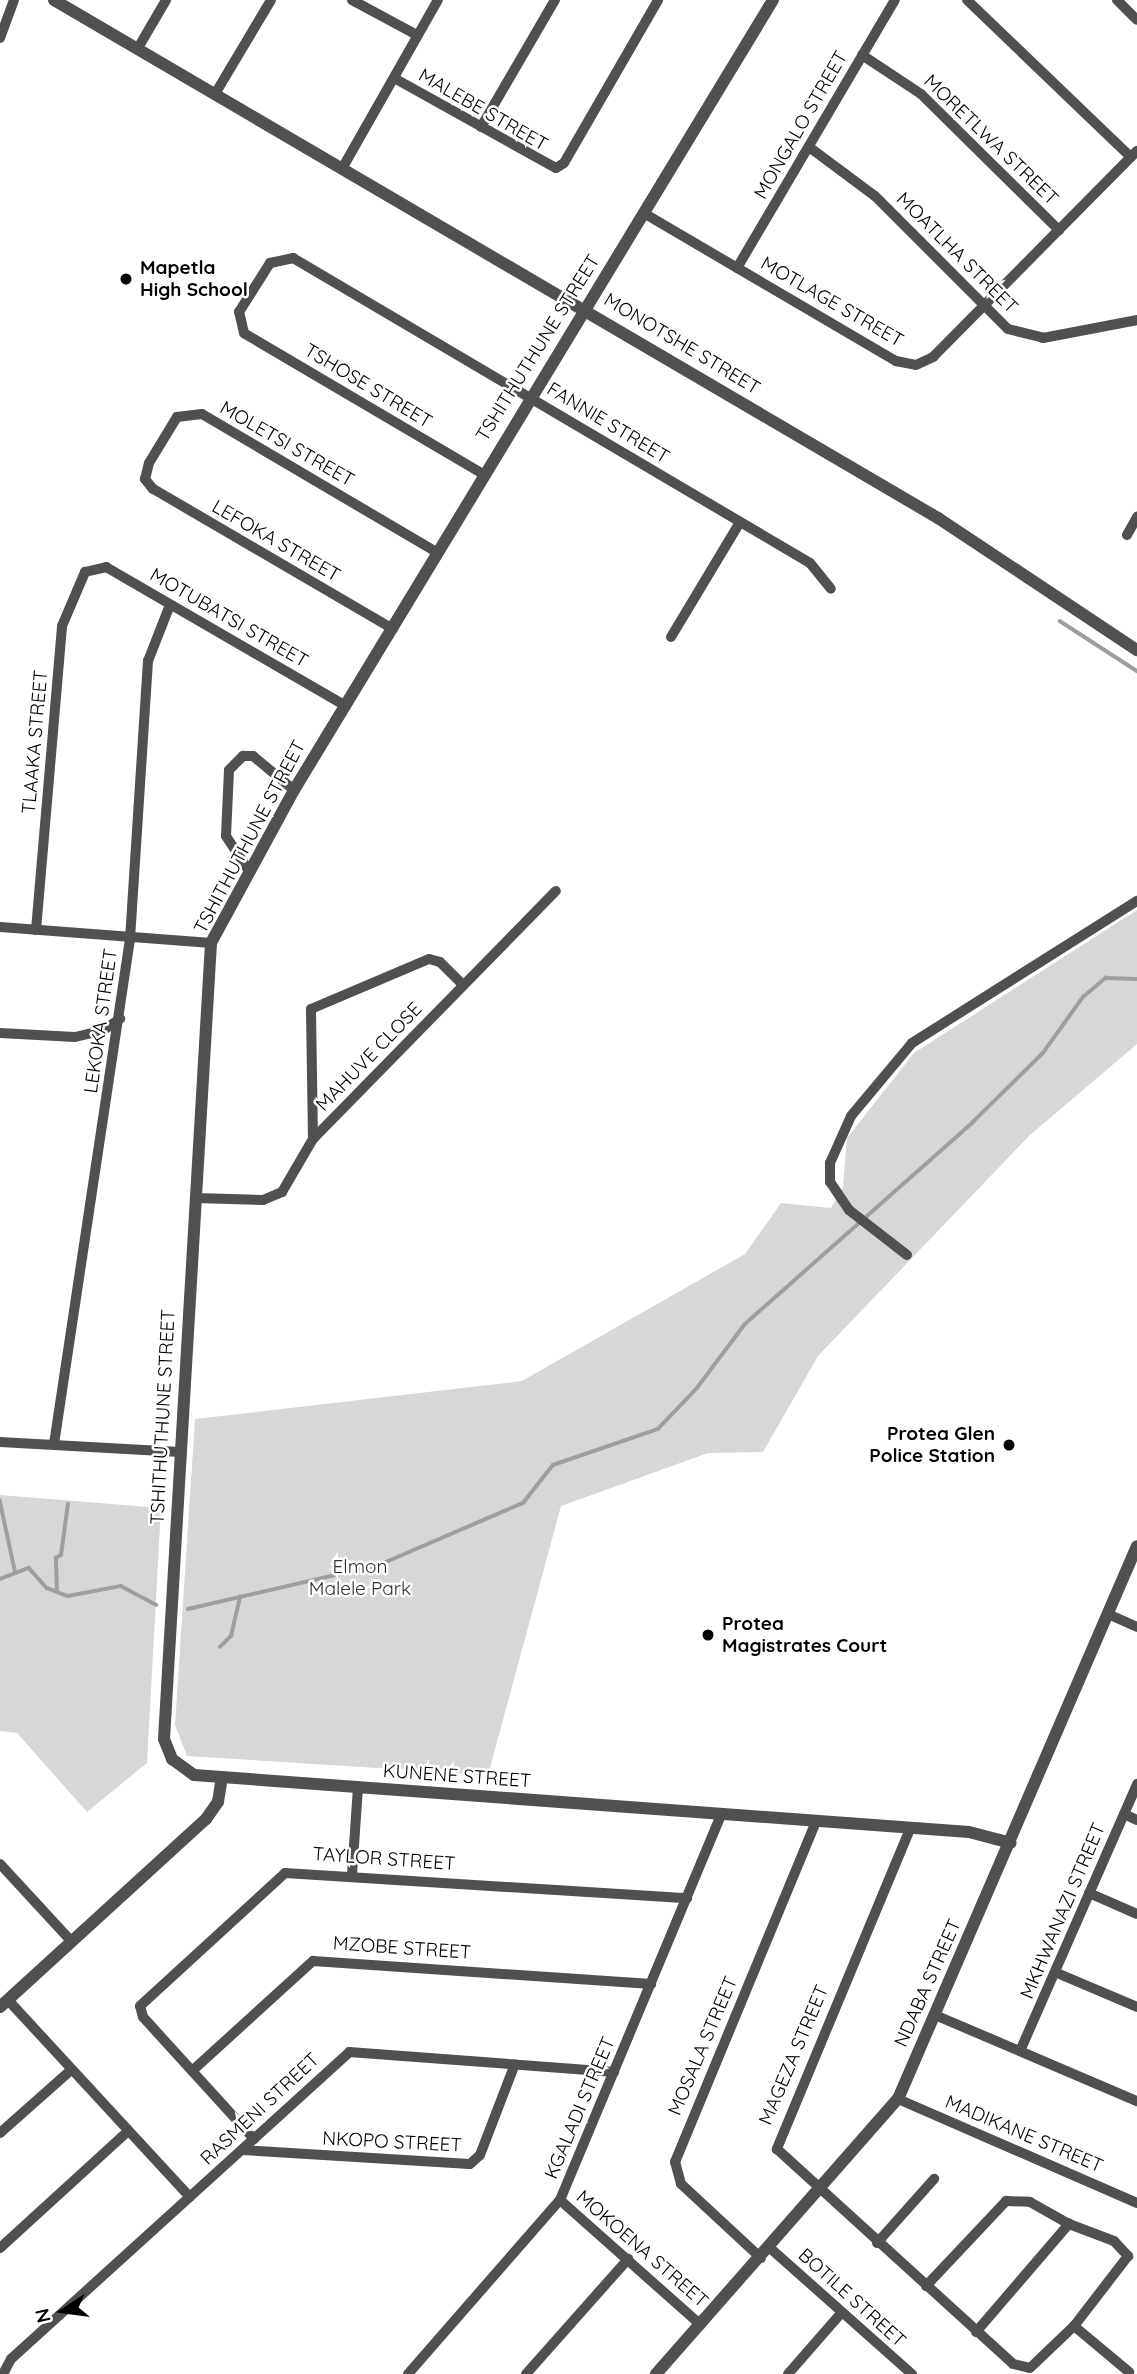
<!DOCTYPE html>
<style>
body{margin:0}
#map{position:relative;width:1137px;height:2374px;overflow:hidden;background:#fff;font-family:Quicksand,sans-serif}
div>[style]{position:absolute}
.green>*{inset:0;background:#d7d7d7}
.stream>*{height:3.5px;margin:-1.75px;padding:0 1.75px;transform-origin:1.75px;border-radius:1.75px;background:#9e9e9e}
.minor>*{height:10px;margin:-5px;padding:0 5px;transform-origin:5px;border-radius:5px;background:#505050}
.tertiary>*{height:12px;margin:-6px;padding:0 6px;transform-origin:6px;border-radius:6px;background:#505050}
.dots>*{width:19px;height:19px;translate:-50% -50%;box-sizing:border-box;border:4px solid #fff;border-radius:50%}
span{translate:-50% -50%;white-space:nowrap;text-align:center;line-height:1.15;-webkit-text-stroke:5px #fff;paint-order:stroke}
.street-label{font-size:19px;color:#000}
.poi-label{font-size:19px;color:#000;font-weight:700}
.left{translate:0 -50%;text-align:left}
.right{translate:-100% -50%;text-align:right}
.park-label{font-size:19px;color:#2e2e2e}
.north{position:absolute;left:28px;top:2276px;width:70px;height:70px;-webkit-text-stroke:5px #fff;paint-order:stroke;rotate:257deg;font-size:19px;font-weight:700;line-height:28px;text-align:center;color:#000}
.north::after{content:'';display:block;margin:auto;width:24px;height:32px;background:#000;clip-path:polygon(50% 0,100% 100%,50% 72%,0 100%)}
</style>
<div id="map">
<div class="green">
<i style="clip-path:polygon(1137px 910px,1137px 1044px,1030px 1135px,818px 1356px,763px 1452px,708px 1453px,561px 1506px,488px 1775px,187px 1756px,175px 1725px,195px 1419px,522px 1381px,745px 1254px,781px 1203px,831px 1208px,843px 1187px,847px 1138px,914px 1053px)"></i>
<i style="clip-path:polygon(0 1495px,161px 1508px,147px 1763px,87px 1812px,17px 1733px,0 1731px)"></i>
</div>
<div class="stream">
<i style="left:1060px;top:621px;width:92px;rotate:33deg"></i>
<i style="left:0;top:1500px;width:72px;rotate:77.9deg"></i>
<i style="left:0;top:1579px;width:31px;rotate:-21deg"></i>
<i style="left:29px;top:1568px;width:27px;rotate:48deg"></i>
<i style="left:47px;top:1588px;width:22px;rotate:21deg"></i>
<i style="left:68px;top:1596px;width:54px;rotate:-10.7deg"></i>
<i style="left:121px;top:1586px;width:40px;rotate:28deg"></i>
<i style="left:57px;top:1591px;width:33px;rotate:-92deg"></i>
<i style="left:56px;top:1558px;width:6px;rotate:-31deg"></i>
<i style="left:61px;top:1555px;width:51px;rotate:-82.2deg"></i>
<i style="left:188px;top:1609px;width:196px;rotate:-13deg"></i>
<i style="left:379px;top:1565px;width:157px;rotate:-23.3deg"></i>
<i style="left:523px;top:1503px;width:48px;rotate:-51.7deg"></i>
<i style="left:553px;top:1465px;width:111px;rotate:-18.9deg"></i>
<i style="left:658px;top:1429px;width:57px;rotate:-46.4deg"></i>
<i style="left:697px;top:1388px;width:80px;rotate:-53.1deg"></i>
<i style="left:745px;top:1324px;width:305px;rotate:-41.5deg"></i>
<i style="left:973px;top:1122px;width:98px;rotate:-44.6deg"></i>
<i style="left:1043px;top:1053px;width:69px;rotate:-54.5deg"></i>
<i style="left:1083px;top:997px;width:30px;rotate:-40deg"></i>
<i style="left:1106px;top:978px;width:31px;rotate:2deg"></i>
<i style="left:220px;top:1647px;width:16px;rotate:-45deg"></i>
<i style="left:231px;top:1636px;width:40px;rotate:-77deg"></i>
</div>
<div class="minor">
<i style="left:352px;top:0;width:74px;rotate:28.3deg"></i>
<i style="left:967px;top:0;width:227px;rotate:43.8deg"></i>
<i style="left:1117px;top:0;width:28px;rotate:45deg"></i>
<i style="left:0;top:38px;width:40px;rotate:-69.8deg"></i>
<i style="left:138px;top:48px;width:56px;rotate:-59.7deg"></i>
<i style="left:862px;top:55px;width:71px;rotate:33.5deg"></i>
<i style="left:921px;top:94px;width:194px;rotate:44.6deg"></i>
<i style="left:394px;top:78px;width:185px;rotate:29.1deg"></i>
<i style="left:556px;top:168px;width:9px;rotate:-32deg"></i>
<i style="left:564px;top:163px;width:188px;rotate:-60deg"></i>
<i style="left:215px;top:94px;width:109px;rotate:-59.2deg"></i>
<i style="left:481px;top:127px;width:147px;rotate:-59.8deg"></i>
<i style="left:809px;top:147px;width:82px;rotate:36.6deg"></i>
<i style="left:875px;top:196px;width:188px;rotate:45deg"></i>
<i style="left:1008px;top:329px;width:36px;rotate:14deg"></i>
<i style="left:1043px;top:338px;width:96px;rotate:-10.8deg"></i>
<i style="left:343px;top:167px;width:192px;rotate:-60.4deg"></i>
<i style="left:647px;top:215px;width:289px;rotate:30.4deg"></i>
<i style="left:896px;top:361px;width:20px;rotate:11deg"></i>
<i style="left:916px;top:365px;width:19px;rotate:-25deg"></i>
<i style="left:933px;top:357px;width:290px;rotate:-45.3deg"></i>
<i style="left:737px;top:268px;width:311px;rotate:-59.5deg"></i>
<i style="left:483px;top:474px;width:277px;rotate:-149.5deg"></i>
<i style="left:244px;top:333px;width:22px;rotate:-103deg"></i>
<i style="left:239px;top:312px;width:58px;rotate:-57.7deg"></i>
<i style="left:270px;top:263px;width:24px;rotate:-12deg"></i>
<i style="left:293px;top:258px;width:600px;rotate:30.54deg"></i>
<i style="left:810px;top:563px;width:33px;rotate:51deg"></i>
<i style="left:1127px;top:535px;width:21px;rotate:-61deg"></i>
<i style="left:393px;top:629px;width:278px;rotate:-149.7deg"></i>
<i style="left:153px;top:489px;width:13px;rotate:-129deg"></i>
<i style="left:145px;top:479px;width:16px;rotate:-76deg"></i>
<i style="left:149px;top:463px;width:54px;rotate:-58.7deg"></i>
<i style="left:177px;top:417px;width:25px;rotate:-7deg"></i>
<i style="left:202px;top:414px;width:274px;rotate:30.5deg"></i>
<i style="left:671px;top:637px;width:134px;rotate:-59deg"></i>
<i style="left:249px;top:871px;width:42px;rotate:-123.3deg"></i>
<i style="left:226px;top:836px;width:66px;rotate:-87.4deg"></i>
<i style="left:229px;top:770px;width:20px;rotate:-45deg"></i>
<i style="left:243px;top:756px;width:10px"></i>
<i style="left:253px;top:756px;width:53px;rotate:39.7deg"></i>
<i style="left:0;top:927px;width:212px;rotate:4.3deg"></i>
<i style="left:36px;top:930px;width:305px;rotate:-85.1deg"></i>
<i style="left:62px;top:626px;width:59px;rotate:-66.9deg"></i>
<i style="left:85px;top:572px;width:22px;rotate:-13deg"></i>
<i style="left:106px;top:567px;width:277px;rotate:30.1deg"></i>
<i style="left:0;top:1033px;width:75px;rotate:3.1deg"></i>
<i style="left:75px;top:1037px;width:28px;rotate:-13deg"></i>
<i style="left:102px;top:1031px;width:22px;rotate:-34deg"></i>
<i style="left:313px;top:1139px;width:130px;rotate:-90.9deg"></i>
<i style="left:311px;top:1009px;width:128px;rotate:-23deg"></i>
<i style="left:429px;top:959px;width:11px;rotate:15deg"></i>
<i style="left:440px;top:962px;width:33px;rotate:45deg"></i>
<i style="left:195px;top:1198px;width:68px;rotate:1.7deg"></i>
<i style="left:263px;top:1200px;width:21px;rotate:-23deg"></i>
<i style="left:282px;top:1192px;width:61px;rotate:-59.7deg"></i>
<i style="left:313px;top:1139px;width:347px;rotate:-45.6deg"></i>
<i style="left:907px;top:1255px;width:73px;rotate:-142.2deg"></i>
<i style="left:849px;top:1210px;width:34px;rotate:-124deg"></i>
<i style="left:830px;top:1182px;width:19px;rotate:-90deg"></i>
<i style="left:830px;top:1163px;width:51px;rotate:-65.9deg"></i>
<i style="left:851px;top:1116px;width:95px;rotate:-50.1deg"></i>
<i style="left:912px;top:1043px;width:266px;rotate:-32.3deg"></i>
<i style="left:0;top:1442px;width:180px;rotate:3.2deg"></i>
<i style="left:54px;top:1444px;width:511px;rotate:-81.44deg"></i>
<i style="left:130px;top:939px;width:279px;rotate:-86.3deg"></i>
<i style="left:148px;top:661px;width:60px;rotate:-68.6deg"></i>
<i style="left:1108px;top:1614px;width:32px;rotate:24deg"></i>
<i style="left:1124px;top:1814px;width:14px;rotate:25deg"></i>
<i style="left:910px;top:1829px;width:347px;rotate:112.6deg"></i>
<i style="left:777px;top:2149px;width:319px;rotate:42.3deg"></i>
<i style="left:1013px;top:2364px;width:17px;rotate:13deg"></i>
<i style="left:1030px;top:2368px;width:61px;rotate:-43.7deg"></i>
<i style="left:1074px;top:2326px;width:72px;rotate:39.9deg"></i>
<i style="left:0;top:1864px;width:105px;rotate:47.3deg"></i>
<i style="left:352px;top:1875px;width:87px;rotate:-86.1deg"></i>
<i style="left:1089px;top:1893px;width:52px;rotate:23.6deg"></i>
<i style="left:1057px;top:1973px;width:87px;rotate:23deg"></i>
<i style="left:8px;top:2000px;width:268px;rotate:47.3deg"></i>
<i style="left:935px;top:2015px;width:220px;rotate:23.1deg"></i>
<i style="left:1020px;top:2051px;width:292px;rotate:-66.3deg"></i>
<i style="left:192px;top:2071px;width:164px;rotate:-42.3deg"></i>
<i style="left:313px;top:1961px;width:339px;rotate:3.9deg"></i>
<i style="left:898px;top:2099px;width:261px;rotate:23.5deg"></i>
<i style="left:0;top:2133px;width:95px;rotate:-41.6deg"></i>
<i style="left:254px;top:2139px;width:165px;rotate:-132.3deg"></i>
<i style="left:143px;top:2017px;width:11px;rotate:-105deg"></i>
<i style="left:140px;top:2006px;width:197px;rotate:-42.5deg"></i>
<i style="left:285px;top:1873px;width:403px;rotate:3.6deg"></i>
<i style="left:242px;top:2150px;width:228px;rotate:3.5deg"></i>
<i style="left:470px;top:2164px;width:13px;rotate:-42deg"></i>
<i style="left:480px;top:2155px;width:97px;rotate:-69deg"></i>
<i style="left:560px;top:2200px;width:188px;rotate:41.6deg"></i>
<i style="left:877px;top:2243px;width:86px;rotate:-48.3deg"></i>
<i style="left:0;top:2248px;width:173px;rotate:-42.4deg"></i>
<i style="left:770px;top:2248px;width:190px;rotate:41.6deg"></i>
<i style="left:761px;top:2258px;width:109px;rotate:-137.2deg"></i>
<i style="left:681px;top:2184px;width:23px;rotate:-105deg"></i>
<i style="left:675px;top:2162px;width:368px;rotate:-67.5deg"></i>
<i style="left:926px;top:2286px;width:117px;rotate:-46.7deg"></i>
<i style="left:1006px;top:2201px;width:24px;rotate:2deg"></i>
<i style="left:1030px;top:2202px;width:45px;rotate:29.4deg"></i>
<i style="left:976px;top:2332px;width:143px;rotate:-49.3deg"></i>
<i style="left:1069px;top:2224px;width:48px;rotate:20.7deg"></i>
<i style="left:1114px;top:2241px;width:21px;rotate:47deg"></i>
<i style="left:1128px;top:2256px;width:88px;rotate:127.6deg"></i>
<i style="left:3px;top:2374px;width:17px;rotate:-62deg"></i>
<i style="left:11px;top:2359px;width:457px;rotate:-42.2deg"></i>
<i style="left:349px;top:2052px;width:266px;rotate:4.3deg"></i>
<i style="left:408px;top:2374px;width:231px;rotate:-48.9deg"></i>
<i style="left:560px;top:2200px;width:417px;rotate:-67.3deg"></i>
<i style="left:526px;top:2374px;width:154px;rotate:-48.4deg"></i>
<i style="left:788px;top:2374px;width:82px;rotate:-48.9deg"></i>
</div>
<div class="tertiary">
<i style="left:54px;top:0;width:1025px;rotate:30.37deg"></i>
<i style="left:938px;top:518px;width:239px;rotate:33.6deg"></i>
<i style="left:773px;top:0;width:924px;rotate:121.23deg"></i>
<i style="left:294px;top:790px;width:174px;rotate:118.5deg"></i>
<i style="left:211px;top:943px;width:797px;rotate:93.38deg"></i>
<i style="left:164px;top:1739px;width:22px;rotate:68deg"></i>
<i style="left:172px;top:1759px;width:27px;rotate:36deg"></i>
<i style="left:194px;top:1775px;width:777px;rotate:4.21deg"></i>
<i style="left:969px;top:1832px;width:43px;rotate:14.7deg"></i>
<i style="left:0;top:2007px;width:279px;rotate:-42.4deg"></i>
<i style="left:206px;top:1819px;width:21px;rotate:-55deg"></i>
<i style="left:218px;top:1802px;width:24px;rotate:-81deg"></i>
<i style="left:656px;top:2374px;width:366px;rotate:-48.7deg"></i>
<i style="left:898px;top:2099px;width:602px;rotate:-66.63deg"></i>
</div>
<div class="dots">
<i style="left:126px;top:279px;background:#000"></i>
<i style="left:1009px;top:1445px;background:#000"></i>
<i style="left:708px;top:1635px;background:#000"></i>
</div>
<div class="street-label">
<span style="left:483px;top:110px;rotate:30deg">MALEBE STREET</span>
<span style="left:801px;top:125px;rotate:-60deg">MONGALO STREET</span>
<span style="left:991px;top:140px;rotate:44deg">MORETLWA STREET</span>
<span style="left:957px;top:253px;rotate:45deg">MOATLHA STREET</span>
<span style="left:832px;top:302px;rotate:30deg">MOTLAGE STREET</span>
<span style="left:682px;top:344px;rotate:31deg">MONOTSHE STREET</span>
<span style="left:538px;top:348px;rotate:-58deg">TSHITHUTHUNE STREET</span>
<span style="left:368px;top:386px;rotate:31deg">TSHOSE STREET</span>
<span style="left:608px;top:423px;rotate:31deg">FANNIE STREET</span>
<span style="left:287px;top:444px;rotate:30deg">MOLETSI STREET</span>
<span style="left:276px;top:541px;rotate:30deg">LEFOKA STREET</span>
<span style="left:229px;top:618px;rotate:30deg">MOTUBATSI STREET</span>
<span style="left:35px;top:742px;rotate:-85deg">TLAAKA STREET</span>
<span style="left:250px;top:837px;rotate:-62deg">TSHITHUTHUNE STREET</span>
<span style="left:101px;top:1021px;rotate:-82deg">LEKOKA STREET</span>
<span style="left:369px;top:1057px;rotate:-46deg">MAHUVE CLOSE</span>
<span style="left:163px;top:1417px;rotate:-87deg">TSHITHUTHUNE STREET</span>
<span style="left:457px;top:1776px;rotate:4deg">KUNENE STREET</span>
<span style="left:384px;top:1859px;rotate:4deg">TAYLOR STREET</span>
<span style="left:1063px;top:1911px;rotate:-67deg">MKHWANAZI STREET</span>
<span style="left:402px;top:1948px;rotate:4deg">MZOBE STREET</span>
<span style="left:928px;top:1983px;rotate:-66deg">NDABA STREET</span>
<span style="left:703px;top:2046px;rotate:-67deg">MOSALA STREET</span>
<span style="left:794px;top:2055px;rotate:-67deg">MAGEZA STREET</span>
<span style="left:580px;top:2108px;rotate:-67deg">KGALADI STREET</span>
<span style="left:260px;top:2109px;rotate:-43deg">RASMENI STREET</span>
<span style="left:1024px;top:2134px;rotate:23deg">MADIKANE STREET</span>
<span style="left:392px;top:2142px;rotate:3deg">NKOPO STREET</span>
<span style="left:642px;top:2249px;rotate:41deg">MOKOENA STREET</span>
<span style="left:852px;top:2298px;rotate:42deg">BOTILE STREET</span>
</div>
<div class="poi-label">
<span class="left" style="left:140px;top:279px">Mapetla<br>High School</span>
<span class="right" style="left:995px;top:1445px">Protea Glen<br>Police Station</span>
<span class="left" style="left:722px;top:1635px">Protea<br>Magistrates Court</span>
</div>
<div class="park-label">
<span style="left:360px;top:1578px">Elmon<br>Malele Park</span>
</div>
<div class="north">N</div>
</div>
